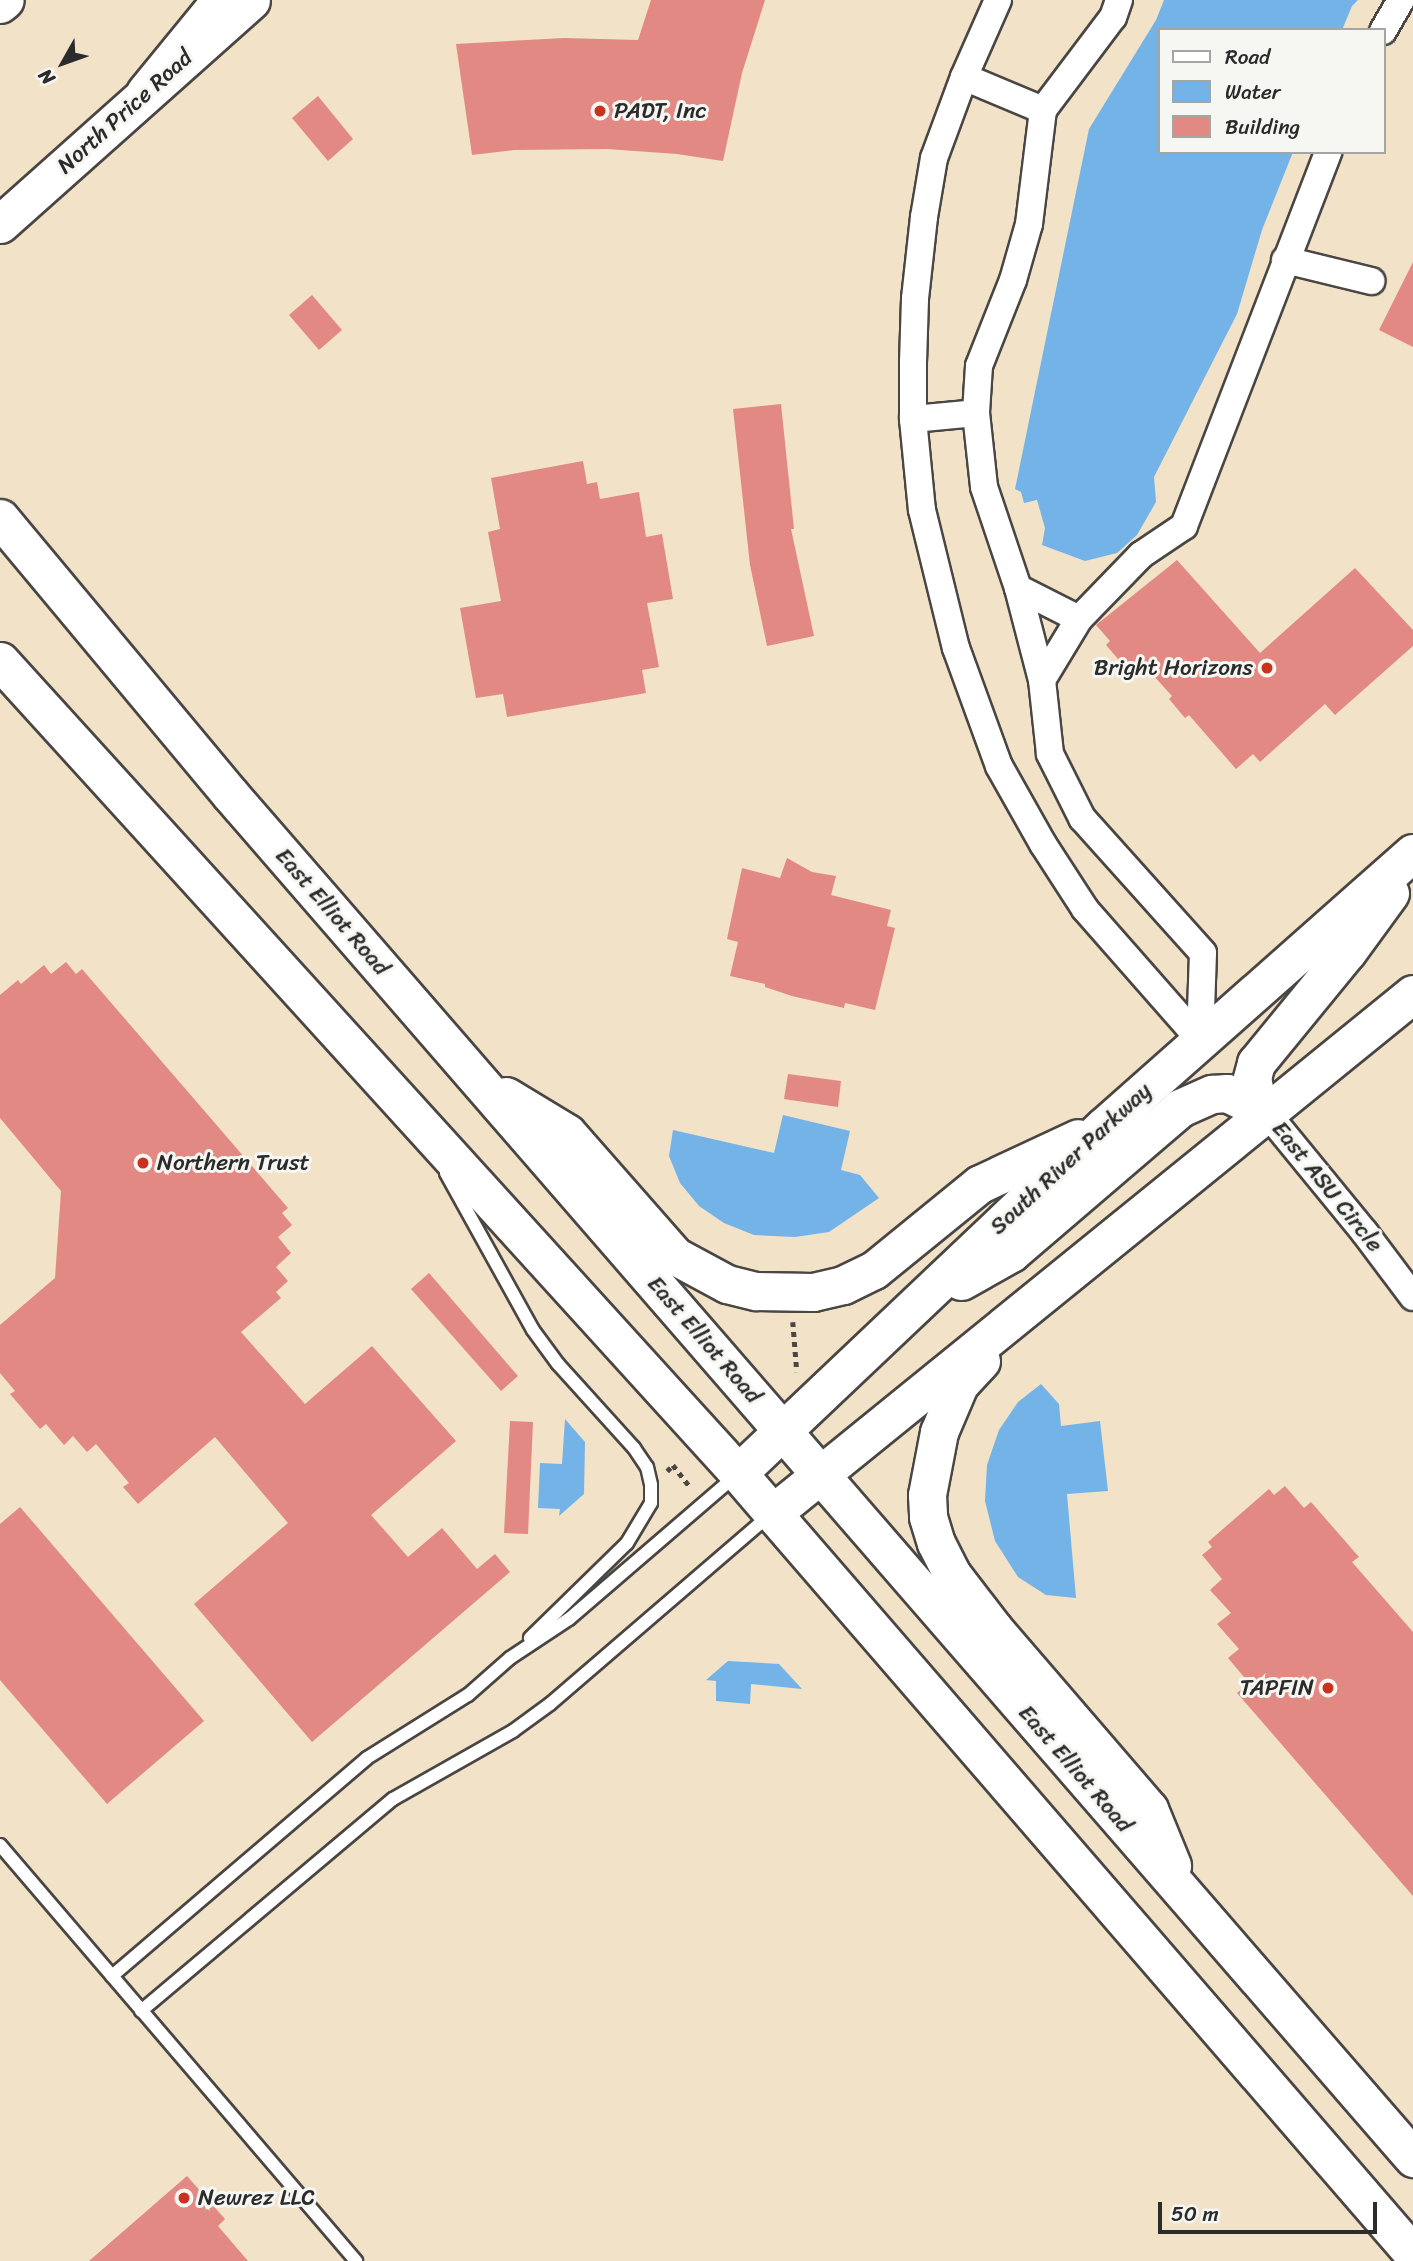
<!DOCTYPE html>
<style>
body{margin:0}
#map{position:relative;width:1413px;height:2261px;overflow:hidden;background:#f1e2c8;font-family:Sriracha,sans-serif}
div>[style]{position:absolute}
.water>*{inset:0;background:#73b3e7}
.building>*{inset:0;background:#e28984}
.path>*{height:4.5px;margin-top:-2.25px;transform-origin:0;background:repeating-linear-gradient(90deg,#494643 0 5px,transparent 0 10px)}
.roads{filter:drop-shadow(2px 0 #494643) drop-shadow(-2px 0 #494643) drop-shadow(0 2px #494643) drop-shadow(0 -2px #494643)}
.lane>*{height:12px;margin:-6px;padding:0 6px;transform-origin:6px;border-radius:6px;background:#fff}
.street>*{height:26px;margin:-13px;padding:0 13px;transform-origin:13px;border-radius:13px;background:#fff}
.secondary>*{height:37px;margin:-18.5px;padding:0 18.5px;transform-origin:18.5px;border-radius:18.5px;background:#fff}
.highway>*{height:38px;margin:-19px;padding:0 19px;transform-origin:19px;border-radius:19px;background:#fff}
.dots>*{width:19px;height:19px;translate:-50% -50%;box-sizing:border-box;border:4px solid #f6f6f2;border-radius:50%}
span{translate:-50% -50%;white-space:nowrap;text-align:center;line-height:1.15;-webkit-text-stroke:6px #f6f6f2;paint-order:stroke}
.poi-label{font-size:23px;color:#2b2b2b}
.left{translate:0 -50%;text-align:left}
.right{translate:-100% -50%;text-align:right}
.street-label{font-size:23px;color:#2b2b2b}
.legend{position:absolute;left:1158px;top:28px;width:228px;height:126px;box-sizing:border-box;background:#f6f6f2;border:2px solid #a5a5a2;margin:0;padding:9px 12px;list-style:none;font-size:21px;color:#2b2b2b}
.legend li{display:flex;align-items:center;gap:14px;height:35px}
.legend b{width:35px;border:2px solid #a5a5a2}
.north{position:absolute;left:28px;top:28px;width:70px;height:70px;-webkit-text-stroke:5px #f6f6f2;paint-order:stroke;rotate:230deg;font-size:19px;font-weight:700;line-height:28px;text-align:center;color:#2b2b2b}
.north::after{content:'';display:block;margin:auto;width:24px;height:32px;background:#2b2b2b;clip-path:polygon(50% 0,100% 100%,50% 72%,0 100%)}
.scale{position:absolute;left:1158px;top:2202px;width:219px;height:32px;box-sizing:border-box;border:4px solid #2b2b2b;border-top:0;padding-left:9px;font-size:21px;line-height:24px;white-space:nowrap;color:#2b2b2b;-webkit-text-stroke:5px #f6f6f2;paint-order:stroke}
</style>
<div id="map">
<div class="water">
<i style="clip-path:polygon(1164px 0,1358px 0,1352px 6px,1342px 30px,1159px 30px,1159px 152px,1293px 152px,1262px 230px,1237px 314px,1154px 477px,1156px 502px,1137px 535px,1117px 553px,1085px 561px,1042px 545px,1045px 528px,1037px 500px,1024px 503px,1021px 492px,1015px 489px,1089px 129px,1156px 20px)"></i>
<i style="clip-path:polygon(783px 1115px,850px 1131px,841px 1170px,860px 1175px,879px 1198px,829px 1232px,795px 1237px,754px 1235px,724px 1223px,699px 1206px,680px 1183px,669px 1156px,673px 1130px,774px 1153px)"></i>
<i style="clip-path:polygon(1041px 1384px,1059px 1404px,1061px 1426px,1100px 1421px,1108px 1491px,1067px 1494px,1076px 1598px,1046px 1595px,1018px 1577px,995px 1541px,985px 1501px,987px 1465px,999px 1430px,1018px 1402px)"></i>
<i style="clip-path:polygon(565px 1419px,585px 1442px,584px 1494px,559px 1516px,560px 1509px,538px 1508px,540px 1463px,562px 1464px)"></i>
<i style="clip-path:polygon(728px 1661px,779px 1664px,802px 1689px,751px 1684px,750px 1704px,716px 1701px,716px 1681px,706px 1680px)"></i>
</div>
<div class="building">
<i style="clip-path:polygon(651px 0,765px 0,742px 73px,723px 161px,677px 154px,607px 149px,514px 150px,472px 155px,456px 44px,564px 38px,638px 40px)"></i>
<i style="clip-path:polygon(318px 96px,353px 139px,328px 161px,292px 118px)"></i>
<i style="clip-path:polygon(1413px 262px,1413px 347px,1379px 330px)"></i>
<i style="clip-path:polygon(312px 295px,342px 330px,319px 350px,289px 315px)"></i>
<i style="clip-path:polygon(781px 404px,794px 529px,791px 529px,814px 636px,767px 646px,750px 565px,733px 409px)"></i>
<i style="clip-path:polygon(583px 461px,587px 484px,597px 482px,600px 499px,639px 492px,646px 537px,662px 534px,673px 599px,647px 603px,659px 667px,642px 670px,646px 693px,507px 717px,503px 694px,476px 698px,460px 608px,501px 601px,488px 532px,500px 529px,491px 478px)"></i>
<i style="clip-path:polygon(1177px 560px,1260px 653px,1355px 568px,1413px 630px,1413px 646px,1335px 715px,1325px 704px,1260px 762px,1253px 754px,1236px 769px,1189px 715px,1185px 718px,1169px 699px,1172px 696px,1142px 663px,1130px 673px,1106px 645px,1110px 641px,1096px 625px)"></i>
<i style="clip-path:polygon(787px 858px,812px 872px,836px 876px,831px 895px,891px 910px,887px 926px,895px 928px,875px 1010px,845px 1003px,844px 1008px,792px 996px,765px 987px,765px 984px,730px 976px,738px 942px,727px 939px,742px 868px,780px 878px)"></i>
<i style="clip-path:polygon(66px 962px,76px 974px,82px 969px,288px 1208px,282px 1213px,292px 1225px,278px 1237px,291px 1253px,276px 1267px,288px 1281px,276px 1292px,281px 1298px,241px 1332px,305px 1404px,372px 1346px,456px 1441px,371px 1515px,408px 1557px,442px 1528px,477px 1569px,495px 1554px,510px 1572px,312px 1742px,194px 1604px,288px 1523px,215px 1437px,138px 1504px,123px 1487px,129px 1483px,96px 1444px,87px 1452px,73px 1436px,64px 1445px,46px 1424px,40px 1429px,10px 1394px,15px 1391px,0 1373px,0 1325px,55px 1278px,61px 1191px,0 1118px,0 995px,18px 980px,21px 984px,44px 965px,51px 974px)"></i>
<i style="clip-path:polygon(788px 1074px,841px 1081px,838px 1107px,784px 1099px)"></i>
<i style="clip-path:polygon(429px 1273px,518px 1376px,501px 1391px,411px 1289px)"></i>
<i style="clip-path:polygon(510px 1421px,533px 1422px,528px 1534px,504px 1533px)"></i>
<i style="clip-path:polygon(1285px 1486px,1304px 1508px,1311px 1502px,1359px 1557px,1352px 1562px,1413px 1632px,1413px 1896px,1237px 1693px,1249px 1683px,1228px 1658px,1239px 1649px,1217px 1624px,1231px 1613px,1210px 1590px,1222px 1579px,1202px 1555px,1212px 1547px,1208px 1542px,1269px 1489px,1274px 1495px)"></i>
<i style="clip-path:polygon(20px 1507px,204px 1721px,107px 1804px,0 1680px,0 1524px)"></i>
<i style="clip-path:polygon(187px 2176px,225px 2219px,218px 2226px,248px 2261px,89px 2261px)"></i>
</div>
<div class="path">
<i style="left:793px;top:1322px;width:50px;rotate:85.4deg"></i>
<i style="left:667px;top:1471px;width:8px;rotate:-45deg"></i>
<i style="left:673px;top:1465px;width:28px;rotate:52deg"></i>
</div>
<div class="roads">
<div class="lane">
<i style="left:446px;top:1173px;width:179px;rotate:61deg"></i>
<i style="left:533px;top:1330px;width:42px;rotate:53.7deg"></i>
<i style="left:558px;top:1364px;width:113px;rotate:47.9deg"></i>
<i style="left:634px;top:1448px;width:23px;rotate:56deg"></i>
<i style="left:647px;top:1467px;width:18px;rotate:77deg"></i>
<i style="left:651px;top:1485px;width:18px;rotate:90deg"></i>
<i style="left:651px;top:1503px;width:47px;rotate:121deg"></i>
<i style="left:627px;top:1543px;width:136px;rotate:135.6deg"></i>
<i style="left:0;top:1845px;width:548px;rotate:49.44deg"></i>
<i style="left:112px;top:1976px;width:335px;rotate:-40.5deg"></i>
<i style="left:367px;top:1758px;width:119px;rotate:-32deg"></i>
<i style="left:468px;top:1695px;width:56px;rotate:-41.4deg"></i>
<i style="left:510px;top:1658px;width:71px;rotate:-33.5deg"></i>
<i style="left:569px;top:1619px;width:219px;rotate:-40.7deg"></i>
<i style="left:141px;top:2011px;width:329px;rotate:-40.1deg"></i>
<i style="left:393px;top:1799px;width:138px;rotate:-29.5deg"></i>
<i style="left:513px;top:1731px;width:46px;rotate:-36.1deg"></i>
<i style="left:550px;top:1704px;width:291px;rotate:-40.7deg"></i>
</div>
<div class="street">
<i style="left:998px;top:0;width:84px;rotate:113.8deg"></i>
<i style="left:964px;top:77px;width:86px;rotate:110.3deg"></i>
<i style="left:934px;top:158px;width:60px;rotate:99.6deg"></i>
<i style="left:924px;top:217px;width:82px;rotate:96.3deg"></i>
<i style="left:915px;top:299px;width:63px;rotate:91.8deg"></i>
<i style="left:913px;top:362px;width:57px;rotate:90deg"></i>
<i style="left:913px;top:419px;width:91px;rotate:84.4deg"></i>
<i style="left:922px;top:510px;width:142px;rotate:76.2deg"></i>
<i style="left:956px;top:648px;width:126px;rotate:70deg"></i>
<i style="left:999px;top:766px;width:90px;rotate:60.6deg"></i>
<i style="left:1043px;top:844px;width:77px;rotate:57.1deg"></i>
<i style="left:1085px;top:909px;width:174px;rotate:48.7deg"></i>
<i style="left:1119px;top:0;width:18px;rotate:109deg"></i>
<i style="left:1113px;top:17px;width:116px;rotate:127deg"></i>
<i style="left:1043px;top:110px;width:115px;rotate:97deg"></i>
<i style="left:1029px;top:224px;width:58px;rotate:105.9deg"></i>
<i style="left:1013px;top:280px;width:92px;rotate:111.6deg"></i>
<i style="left:979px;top:366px;width:47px;rotate:93.7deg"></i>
<i style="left:976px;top:413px;width:74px;rotate:83.8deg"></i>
<i style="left:984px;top:487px;width:107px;rotate:71.4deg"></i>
<i style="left:1018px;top:588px;width:95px;rotate:75.4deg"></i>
<i style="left:1042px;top:680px;width:74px;rotate:83.8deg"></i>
<i style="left:1050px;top:754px;width:72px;rotate:63.4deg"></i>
<i style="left:1082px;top:818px;width:181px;rotate:48.1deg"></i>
<i style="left:1203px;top:953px;width:87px;rotate:92deg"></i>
<i style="left:1383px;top:31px;width:36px;rotate:-60deg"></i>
<i style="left:964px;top:77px;width:86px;rotate:22.7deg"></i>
<i style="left:1285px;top:260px;width:89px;rotate:13.7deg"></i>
<i style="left:913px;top:419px;width:63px;rotate:-5.4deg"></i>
<i style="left:1018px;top:588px;width:68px;rotate:26.9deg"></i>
<i style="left:1079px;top:619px;width:89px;rotate:-45.9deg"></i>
<i style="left:1141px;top:555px;width:52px;rotate:-34deg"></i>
<i style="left:1184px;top:526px;width:401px;rotate:-68.9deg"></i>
<i style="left:1042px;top:680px;width:71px;rotate:-58.8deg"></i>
<i style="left:1266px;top:1112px;width:156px;rotate:50.7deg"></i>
<i style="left:1365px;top:1233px;width:80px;rotate:53.1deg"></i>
</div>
<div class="secondary">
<i style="left:0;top:224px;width:336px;rotate:-41.7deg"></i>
<i style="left:0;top:518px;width:359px;rotate:50.2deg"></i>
<i style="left:230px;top:794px;width:1806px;rotate:49.06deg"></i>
<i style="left:0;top:661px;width:1097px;rotate:47.73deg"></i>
<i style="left:738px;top:1473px;width:1032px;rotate:49.16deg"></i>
<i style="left:506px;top:1096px;width:71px;rotate:31.2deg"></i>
<i style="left:567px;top:1133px;width:164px;rotate:48.7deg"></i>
<i style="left:675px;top:1256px;width:59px;rotate:28.3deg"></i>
<i style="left:727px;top:1284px;width:30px;rotate:14deg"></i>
<i style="left:756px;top:1291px;width:57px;rotate:1deg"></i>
<i style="left:813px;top:1292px;width:31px;rotate:-13deg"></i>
<i style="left:843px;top:1285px;width:34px;rotate:-26deg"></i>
<i style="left:874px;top:1270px;width:136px;rotate:-39.1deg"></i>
<i style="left:980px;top:1184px;width:108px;rotate:-25.1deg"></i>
<i style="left:1266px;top:1112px;width:22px;rotate:-120deg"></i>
<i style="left:1255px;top:1093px;width:15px;rotate:-101deg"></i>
<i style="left:1252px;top:1078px;width:16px;rotate:-75deg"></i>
<i style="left:1256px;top:1063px;width:144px;rotate:-50.7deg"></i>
<i style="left:1347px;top:952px;width:73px;rotate:-53.9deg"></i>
<i style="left:961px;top:1281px;width:57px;rotate:-29.2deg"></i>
<i style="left:1011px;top:1253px;width:223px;rotate:-40.6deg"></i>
<i style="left:1180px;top:1108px;width:35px;rotate:-24deg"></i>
<i style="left:1212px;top:1094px;width:15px;rotate:-4deg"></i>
<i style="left:1227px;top:1093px;width:43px;rotate:26deg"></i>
<i style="left:981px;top:1361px;width:33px;rotate:133deg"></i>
<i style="left:959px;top:1385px;width:51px;rotate:113.1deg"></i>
<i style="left:939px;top:1432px;width:64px;rotate:100.8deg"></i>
<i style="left:927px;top:1495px;width:22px;rotate:87deg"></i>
<i style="left:928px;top:1517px;width:27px;rotate:73deg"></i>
<i style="left:936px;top:1543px;width:34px;rotate:63deg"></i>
<i style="left:951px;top:1573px;width:71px;rotate:52.5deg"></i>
<i style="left:994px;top:1629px;width:238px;rotate:49.3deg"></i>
<i style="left:1149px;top:1809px;width:61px;rotate:67.7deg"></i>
<i style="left:738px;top:1473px;width:504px;rotate:-43.47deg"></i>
<i style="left:1104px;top:1126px;width:412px;rotate:-41.5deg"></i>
<i style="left:773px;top:1513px;width:824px;rotate:-39.04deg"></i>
</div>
<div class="highway">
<i style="left:0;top:4px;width:6px;rotate:-39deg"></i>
<i style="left:146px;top:93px;width:120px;rotate:-50.7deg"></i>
</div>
</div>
<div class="dots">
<i style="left:600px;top:111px;background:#c8321e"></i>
<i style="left:1267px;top:668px;background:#c8321e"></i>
<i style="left:143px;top:1163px;background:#c8321e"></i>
<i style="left:1328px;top:1688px;background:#c8321e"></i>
<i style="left:184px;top:2198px;background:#c8321e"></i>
</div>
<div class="poi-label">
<span class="left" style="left:614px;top:111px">PADT, Inc</span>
<span class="right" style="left:1253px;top:668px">Bright Horizons</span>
<span class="left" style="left:157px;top:1163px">Northern Trust</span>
<span class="right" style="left:1314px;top:1688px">TAPFIN</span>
<span class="left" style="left:198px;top:2198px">Newrez LLC</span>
</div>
<div class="street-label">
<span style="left:125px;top:112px;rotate:-42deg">North Price Road</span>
<span style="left:332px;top:912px;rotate:49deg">East Elliot Road</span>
<span style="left:1071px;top:1159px;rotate:-43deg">South River Parkway</span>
<span style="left:1327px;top:1187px;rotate:51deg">East ASU Circle</span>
<span style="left:704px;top:1340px;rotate:49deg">East Elliot Road</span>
<span style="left:1075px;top:1769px;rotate:49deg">East Elliot Road</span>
</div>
<ul class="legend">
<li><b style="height:9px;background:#fff"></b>Road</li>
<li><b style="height:19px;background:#73b3e7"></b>Water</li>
<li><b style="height:19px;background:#e28984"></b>Building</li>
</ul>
<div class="north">N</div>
<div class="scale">50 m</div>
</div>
